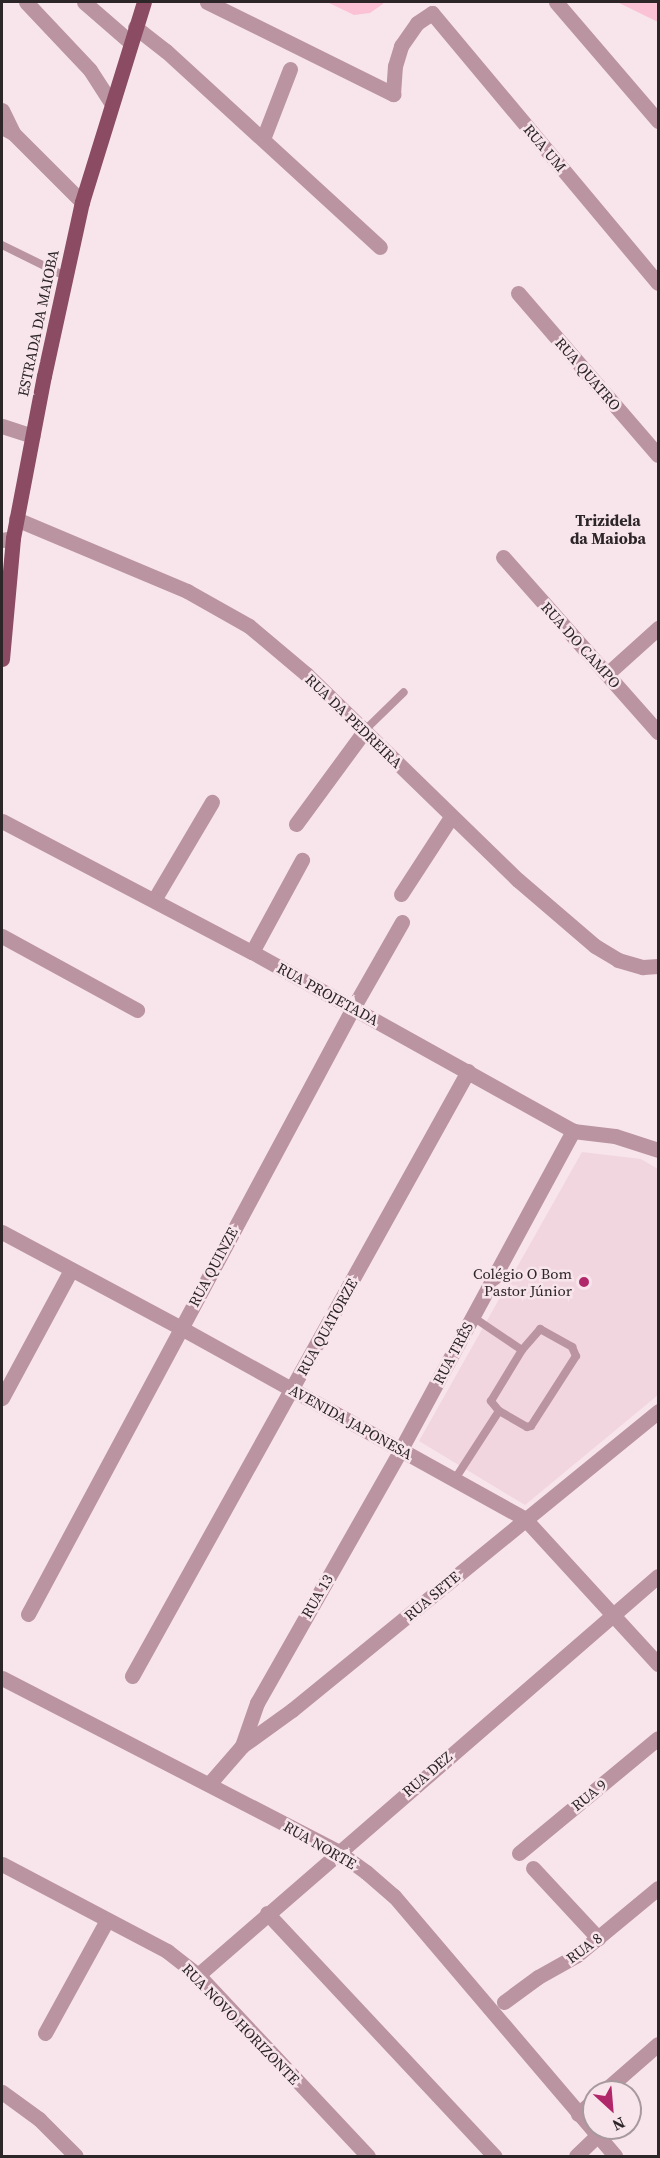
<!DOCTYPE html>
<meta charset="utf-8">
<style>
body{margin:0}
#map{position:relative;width:660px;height:2158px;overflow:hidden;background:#f8e5eb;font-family:"Source Serif 4",serif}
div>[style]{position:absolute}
.built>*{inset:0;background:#f2d6df}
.green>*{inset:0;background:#fbc2d5}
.service>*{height:8px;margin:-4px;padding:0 4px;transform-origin:4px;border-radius:4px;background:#ba94a0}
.minor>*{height:15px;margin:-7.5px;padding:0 7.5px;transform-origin:7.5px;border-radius:7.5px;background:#ba94a0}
.tertiary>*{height:15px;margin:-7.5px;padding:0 7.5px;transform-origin:7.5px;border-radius:7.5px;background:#ba94a0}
.primary>*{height:15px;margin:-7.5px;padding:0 7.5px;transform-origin:7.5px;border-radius:7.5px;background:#8b4b63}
.dots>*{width:16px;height:16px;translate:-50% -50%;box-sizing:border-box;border:3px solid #f8e5eb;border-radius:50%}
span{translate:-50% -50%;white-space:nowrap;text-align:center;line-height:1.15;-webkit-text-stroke:5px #f8e5eb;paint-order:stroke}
.street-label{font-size:15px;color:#2d2628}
.poi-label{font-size:15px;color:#2d2628}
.right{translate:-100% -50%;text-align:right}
.neighbourhood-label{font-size:16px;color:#2d2628;font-weight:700}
.frame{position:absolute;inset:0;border:3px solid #2d2628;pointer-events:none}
.north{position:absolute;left:582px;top:2080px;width:60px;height:60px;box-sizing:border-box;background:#f8e5eb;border:2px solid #a7999d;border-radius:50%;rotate:154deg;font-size:16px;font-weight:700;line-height:24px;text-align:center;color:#2d2628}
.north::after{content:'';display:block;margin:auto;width:21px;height:27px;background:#b1286a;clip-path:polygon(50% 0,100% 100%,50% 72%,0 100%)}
</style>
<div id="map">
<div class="built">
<i style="clip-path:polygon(582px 1152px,641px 1159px,658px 1169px,658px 1395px,525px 1505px,419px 1441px)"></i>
</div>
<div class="green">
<i style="clip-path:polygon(327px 2px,383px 2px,383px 4px,370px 13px,354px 15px)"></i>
<i style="clip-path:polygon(617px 2px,658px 2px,658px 22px)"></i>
</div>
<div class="service">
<i style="left:2px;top:245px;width:72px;rotate:26.2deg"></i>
<i style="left:365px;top:730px;width:54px;rotate:-44.3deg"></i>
<i style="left:473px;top:1317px;width:59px;rotate:34deg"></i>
<i style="left:540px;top:1329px;width:37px;rotate:29deg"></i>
<i style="left:572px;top:1347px;width:10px;rotate:66deg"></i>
<i style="left:576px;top:1356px;width:83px;rotate:122.7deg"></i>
<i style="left:531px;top:1426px;width:4px;rotate:166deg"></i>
<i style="left:527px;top:1427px;width:32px;rotate:-150deg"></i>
<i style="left:499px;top:1411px;width:13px;rotate:-129deg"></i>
<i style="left:491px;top:1401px;width:60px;rotate:-58.7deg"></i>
<i style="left:522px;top:1350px;width:28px;rotate:-49deg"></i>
<i style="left:455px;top:1479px;width:81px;rotate:-57.1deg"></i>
</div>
<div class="minor">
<i style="left:26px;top:2px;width:93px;rotate:46.7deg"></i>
<i style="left:90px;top:70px;width:40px;rotate:57.1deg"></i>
<i style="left:84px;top:2px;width:61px;rotate:41deg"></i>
<i style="left:207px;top:2px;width:208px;rotate:26.3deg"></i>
<i style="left:393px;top:94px;width:28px;rotate:-86deg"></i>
<i style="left:395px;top:66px;width:21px;rotate:-73deg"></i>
<i style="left:401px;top:46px;width:28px;rotate:-55deg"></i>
<i style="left:417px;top:23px;width:18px;rotate:-34deg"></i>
<i style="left:432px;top:13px;width:352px;rotate:50.1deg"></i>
<i style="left:556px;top:2px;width:157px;rotate:49.4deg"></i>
<i style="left:135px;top:27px;width:39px;rotate:38deg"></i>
<i style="left:166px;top:51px;width:290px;rotate:42.5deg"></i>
<i style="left:2px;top:110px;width:25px;rotate:64deg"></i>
<i style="left:2px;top:127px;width:13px;rotate:29deg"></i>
<i style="left:13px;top:133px;width:98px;rotate:45deg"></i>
<i style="left:263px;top:139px;width:75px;rotate:-68.9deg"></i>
<i style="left:518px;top:293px;width:214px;rotate:49.2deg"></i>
<i style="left:2px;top:426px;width:32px;rotate:18deg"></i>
<i style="left:16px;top:519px;width:186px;rotate:22.8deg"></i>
<i style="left:187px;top:591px;width:71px;rotate:29.4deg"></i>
<i style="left:249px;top:626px;width:75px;rotate:40.1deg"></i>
<i style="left:306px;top:674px;width:296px;rotate:44.2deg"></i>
<i style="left:518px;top:880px;width:101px;rotate:40.6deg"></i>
<i style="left:595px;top:946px;width:27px;rotate:31deg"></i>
<i style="left:618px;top:960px;width:26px;rotate:16deg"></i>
<i style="left:643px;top:967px;width:15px;rotate:-4deg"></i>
<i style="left:2px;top:540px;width:11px;rotate:-10deg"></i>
<i style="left:503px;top:557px;width:234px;rotate:48.5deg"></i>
<i style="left:607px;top:674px;width:69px;rotate:-42deg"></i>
<i style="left:296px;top:824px;width:117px;rotate:-53.7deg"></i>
<i style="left:401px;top:894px;width:92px;rotate:-57deg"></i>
<i style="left:154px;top:900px;width:114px;rotate:-59.4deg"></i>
<i style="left:2px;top:936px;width:154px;rotate:28.7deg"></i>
<i style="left:252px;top:952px;width:105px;rotate:-61.5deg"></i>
<i style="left:2px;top:1232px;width:203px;rotate:28.2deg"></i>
<i style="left:181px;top:1328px;width:393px;rotate:29deg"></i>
<i style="left:525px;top:1519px;width:197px;rotate:47.5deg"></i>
<i style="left:2px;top:1398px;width:145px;rotate:-61.7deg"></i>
<i style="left:28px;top:1614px;width:688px;rotate:-61.8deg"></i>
<i style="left:353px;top:1008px;width:99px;rotate:-60.3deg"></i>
<i style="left:132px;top:1676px;width:692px;rotate:-60.95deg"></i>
<i style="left:2px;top:1678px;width:377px;rotate:27.3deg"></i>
<i style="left:337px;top:1851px;width:36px;rotate:36deg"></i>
<i style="left:366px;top:1872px;width:37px;rotate:41deg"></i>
<i style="left:394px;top:1896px;width:341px;rotate:49.6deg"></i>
<i style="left:242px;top:1746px;width:46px;rotate:-70.8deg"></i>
<i style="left:257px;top:1703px;width:292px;rotate:-60.4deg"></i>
<i style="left:401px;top:1449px;width:362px;rotate:-61.6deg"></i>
<i style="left:209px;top:1784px;width:50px;rotate:-49deg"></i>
<i style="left:242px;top:1746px;width:62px;rotate:-35.8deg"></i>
<i style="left:292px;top:1710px;width:473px;rotate:-39.2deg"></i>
<i style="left:519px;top:1853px;width:180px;rotate:-39.6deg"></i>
<i style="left:2px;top:1864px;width:187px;rotate:27.8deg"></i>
<i style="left:167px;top:1951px;width:39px;rotate:38deg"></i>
<i style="left:198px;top:1975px;width:248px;rotate:46.8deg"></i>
<i style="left:533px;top:1868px;width:96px;rotate:47.1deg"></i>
<i style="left:267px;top:1913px;width:333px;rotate:46.9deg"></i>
<i style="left:198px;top:1975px;width:609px;rotate:-40.94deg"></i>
<i style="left:504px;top:2002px;width:42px;rotate:-36.3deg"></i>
<i style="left:538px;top:1977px;width:45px;rotate:-29.4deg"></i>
<i style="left:577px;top:1955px;width:105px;rotate:-39.6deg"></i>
<i style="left:45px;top:2033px;width:129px;rotate:-61.2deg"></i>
<i style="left:2px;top:2092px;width:46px;rotate:36.1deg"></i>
<i style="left:39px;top:2119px;width:52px;rotate:45deg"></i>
<i style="left:603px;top:2092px;width:73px;rotate:-41.1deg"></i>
<i style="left:578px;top:2114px;width:21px;rotate:-41deg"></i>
<i style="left:576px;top:2156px;width:29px;rotate:-44deg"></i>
</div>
<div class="tertiary">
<i style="left:2px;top:821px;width:282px;rotate:27.7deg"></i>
<i style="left:252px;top:952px;width:368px;rotate:29.1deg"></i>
<i style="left:573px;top:1131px;width:42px;rotate:6.8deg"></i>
<i style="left:615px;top:1136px;width:45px;rotate:18deg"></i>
</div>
<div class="primary">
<i style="left:2px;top:659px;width:121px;rotate:-84.8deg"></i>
<i style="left:13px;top:538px;width:165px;rotate:-79.2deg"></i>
<i style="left:44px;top:376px;width:178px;rotate:-77.7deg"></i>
<i style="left:82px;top:202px;width:209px;rotate:-72.8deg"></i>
</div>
<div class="dots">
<i style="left:584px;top:1282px;background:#b1286a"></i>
</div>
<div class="street-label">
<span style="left:545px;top:148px;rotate:50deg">RUA UM</span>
<span style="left:38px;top:323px;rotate:-78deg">ESTRADA DA MAIOBA</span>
<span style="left:588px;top:374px;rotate:49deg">RUA QUATRO</span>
<span style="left:581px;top:645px;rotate:48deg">RUA DO CAMPO</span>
<span style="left:354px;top:721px;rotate:44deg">RUA DA PEDREIRA</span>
<span style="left:328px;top:994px;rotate:29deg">RUA PROJETADA</span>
<span style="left:213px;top:1267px;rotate:-62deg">RUA QUINZE</span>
<span style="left:327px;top:1327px;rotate:-61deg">RUA QUATORZE</span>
<span style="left:453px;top:1353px;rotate:-62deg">RUA TRÊS</span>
<span style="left:351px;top:1422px;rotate:29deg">AVENIDA JAPONESA</span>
<span style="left:317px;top:1596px;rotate:-60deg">RUA 13</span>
<span style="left:432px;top:1596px;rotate:-40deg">RUA SETE</span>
<span style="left:427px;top:1774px;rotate:-41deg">RUA DEZ</span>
<span style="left:589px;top:1795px;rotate:-39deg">RUA 9</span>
<span style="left:320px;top:1845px;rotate:30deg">RUA NORTE</span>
<span style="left:584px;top:1948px;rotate:-37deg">RUA 8</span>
<span style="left:241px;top:2024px;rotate:46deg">RUA NOVO HORIZONTE</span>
</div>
<div class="poi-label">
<span class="right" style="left:572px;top:1282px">Colégio O Bom<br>Pastor Júnior</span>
</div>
<div class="neighbourhood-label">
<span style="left:608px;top:529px">Trizidela<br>da Maioba</span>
</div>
<div class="frame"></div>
<div class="north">N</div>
</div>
